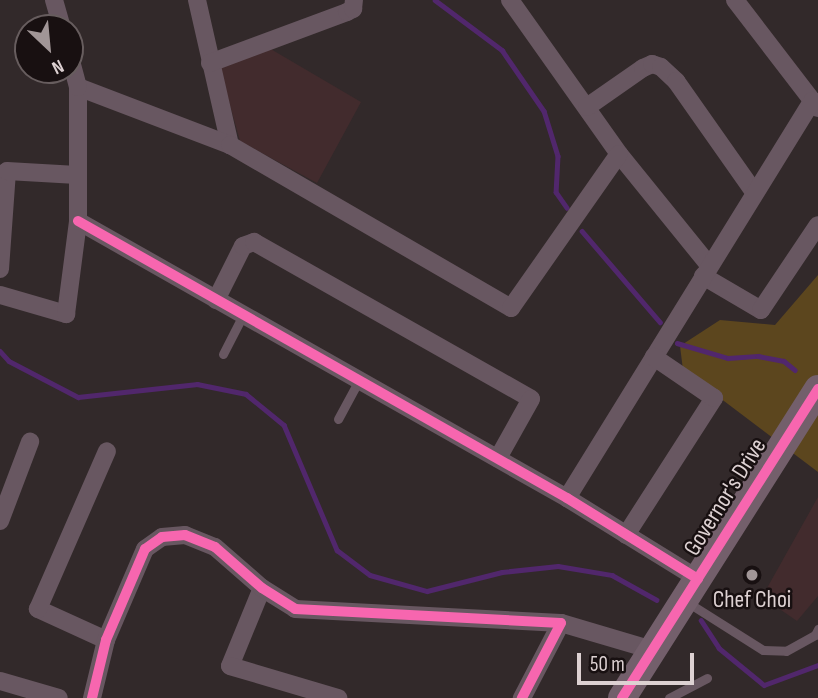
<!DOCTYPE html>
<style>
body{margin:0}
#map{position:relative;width:818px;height:698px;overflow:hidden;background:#32292a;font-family:"Sofia Sans Condensed",sans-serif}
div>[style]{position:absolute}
.built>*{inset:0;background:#422b2d}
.green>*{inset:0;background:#5c461e}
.stream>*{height:4.5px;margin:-2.25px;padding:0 2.25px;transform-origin:2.25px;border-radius:2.25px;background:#51276c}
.service>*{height:9px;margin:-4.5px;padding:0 4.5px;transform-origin:4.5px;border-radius:4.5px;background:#685761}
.minor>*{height:18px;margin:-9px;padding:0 9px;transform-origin:9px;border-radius:9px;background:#685761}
.primary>*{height:28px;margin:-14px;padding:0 14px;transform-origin:14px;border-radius:14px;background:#735f6b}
.cycleway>*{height:10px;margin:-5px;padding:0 5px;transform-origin:5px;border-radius:5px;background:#f766af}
.dots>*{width:19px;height:19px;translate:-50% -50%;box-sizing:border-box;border:4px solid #181011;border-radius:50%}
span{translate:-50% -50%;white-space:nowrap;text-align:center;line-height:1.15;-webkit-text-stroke:5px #181011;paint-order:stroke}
.street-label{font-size:24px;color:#ddd1d2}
.poi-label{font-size:24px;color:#ddd1d2}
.north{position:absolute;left:14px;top:14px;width:70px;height:70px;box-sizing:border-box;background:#181011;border:2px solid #675d5e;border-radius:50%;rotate:154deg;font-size:19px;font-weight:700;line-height:28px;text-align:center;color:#ddd1d2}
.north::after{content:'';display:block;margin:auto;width:24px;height:32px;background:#a19697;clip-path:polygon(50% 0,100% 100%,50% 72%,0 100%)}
.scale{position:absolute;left:577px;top:653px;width:117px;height:32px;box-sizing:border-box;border:4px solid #ddd1d2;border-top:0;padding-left:9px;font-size:21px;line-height:24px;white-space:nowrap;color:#ddd1d2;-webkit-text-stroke:5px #181011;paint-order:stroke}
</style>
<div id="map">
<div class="built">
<i style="clip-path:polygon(269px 48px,361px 102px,317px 183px,240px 141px,219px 66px)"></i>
<i style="clip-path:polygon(818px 497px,818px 596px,797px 621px,762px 597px)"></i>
</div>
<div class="green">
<i style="clip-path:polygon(818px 275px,818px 472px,683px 370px,680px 346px,720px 320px,775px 325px)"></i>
</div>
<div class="stream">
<i style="left:435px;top:0;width:84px;rotate:36.7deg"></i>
<i style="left:502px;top:50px;width:74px;rotate:55.5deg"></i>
<i style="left:544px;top:111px;width:47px;rotate:72.7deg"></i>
<i style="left:558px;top:156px;width:36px;rotate:93deg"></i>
<i style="left:556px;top:192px;width:19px;rotate:55deg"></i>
<i style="left:582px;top:231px;width:120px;rotate:49.4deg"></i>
<i style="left:677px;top:343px;width:53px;rotate:16.4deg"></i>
<i style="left:728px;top:358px;width:30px;rotate:-4deg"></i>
<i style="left:758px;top:356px;width:26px;rotate:11deg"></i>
<i style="left:784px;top:361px;width:14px;rotate:39deg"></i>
<i style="left:0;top:351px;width:13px;rotate:48deg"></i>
<i style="left:9px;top:361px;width:78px;rotate:27.6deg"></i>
<i style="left:78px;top:397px;width:120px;rotate:-6.2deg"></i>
<i style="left:197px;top:384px;width:50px;rotate:11.5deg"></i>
<i style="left:246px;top:394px;width:49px;rotate:39.2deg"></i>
<i style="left:284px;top:425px;width:136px;rotate:67deg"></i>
<i style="left:337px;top:550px;width:41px;rotate:37.1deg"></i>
<i style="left:370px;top:575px;width:59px;rotate:15.7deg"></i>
<i style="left:427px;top:591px;width:77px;rotate:-14.2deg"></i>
<i style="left:502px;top:572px;width:56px;rotate:-6.1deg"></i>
<i style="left:558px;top:566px;width:55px;rotate:9.5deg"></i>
<i style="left:612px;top:575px;width:51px;rotate:29.1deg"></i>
<i style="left:701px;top:620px;width:33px;rotate:57deg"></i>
<i style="left:719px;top:648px;width:58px;rotate:39.4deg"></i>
<i style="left:764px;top:685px;width:58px;rotate:-20.3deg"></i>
</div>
<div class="service">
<i style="left:223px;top:354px;width:44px;rotate:-62.9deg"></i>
<i style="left:338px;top:419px;width:44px;rotate:-61.7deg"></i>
<i style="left:687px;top:602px;width:90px;rotate:32.3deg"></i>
<i style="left:763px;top:650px;width:23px;rotate:2deg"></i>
<i style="left:786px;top:651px;width:33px;rotate:-29deg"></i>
<i style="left:815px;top:635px;width:7px;rotate:-63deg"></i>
<i style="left:669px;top:698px;width:43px;rotate:-27.8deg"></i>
</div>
<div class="minor">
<i style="left:54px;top:0;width:29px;rotate:74deg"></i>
<i style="left:197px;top:0;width:149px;rotate:77.2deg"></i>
<i style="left:510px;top:0;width:189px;rotate:54.7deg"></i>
<i style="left:619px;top:154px;width:143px;rotate:51deg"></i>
<i style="left:735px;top:0;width:136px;rotate:52.5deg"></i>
<i style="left:210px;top:63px;width:146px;rotate:-20.4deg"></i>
<i style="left:347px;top:12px;width:7px;rotate:-27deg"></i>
<i style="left:353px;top:9px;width:9px;rotate:-84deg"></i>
<i style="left:78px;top:87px;width:163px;rotate:20.9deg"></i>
<i style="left:230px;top:145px;width:325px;rotate:30.1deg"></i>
<i style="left:511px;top:308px;width:188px;rotate:-55deg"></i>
<i style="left:587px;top:107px;width:68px;rotate:-34.9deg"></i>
<i style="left:643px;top:68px;width:10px;rotate:-24deg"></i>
<i style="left:652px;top:64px;width:9px;rotate:18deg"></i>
<i style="left:661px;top:67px;width:21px;rotate:43deg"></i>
<i style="left:676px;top:81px;width:136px;rotate:54.9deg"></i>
<i style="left:78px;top:221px;width:562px;rotate:29.53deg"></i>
<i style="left:567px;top:498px;width:154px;rotate:31.7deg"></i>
<i style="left:0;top:269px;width:98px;rotate:-85.9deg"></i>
<i style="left:7px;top:171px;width:70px;rotate:3.3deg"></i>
<i style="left:703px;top:276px;width:67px;rotate:30.4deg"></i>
<i style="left:761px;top:310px;width:102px;rotate:-56.2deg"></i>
<i style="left:0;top:295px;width:69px;rotate:16.1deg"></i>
<i style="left:66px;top:314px;width:94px;rotate:-82.6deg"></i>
<i style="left:78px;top:221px;width:134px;rotate:-90deg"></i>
<i style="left:78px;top:87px;width:30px;rotate:-105deg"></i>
<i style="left:216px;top:300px;width:60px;rotate:-63.4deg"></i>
<i style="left:243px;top:246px;width:12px;rotate:-20deg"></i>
<i style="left:254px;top:242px;width:318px;rotate:29.5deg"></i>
<i style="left:531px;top:399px;width:68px;rotate:119.2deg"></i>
<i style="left:567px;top:498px;width:467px;rotate:-58.3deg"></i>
<i style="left:0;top:521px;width:85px;rotate:-69.2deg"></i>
<i style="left:626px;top:535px;width:163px;rotate:-57.3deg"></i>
<i style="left:714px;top:398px;width:73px;rotate:-145.7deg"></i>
<i style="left:262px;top:588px;width:84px;rotate:112.3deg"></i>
<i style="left:230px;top:666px;width:113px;rotate:16.5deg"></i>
<i style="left:561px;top:623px;width:95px;rotate:16.5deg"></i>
<i style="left:106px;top:640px;width:75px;rotate:-155.5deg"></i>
<i style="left:38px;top:609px;width:172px;rotate:-66.4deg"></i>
<i style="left:0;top:681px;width:61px;rotate:16.1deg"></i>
<i style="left:92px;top:698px;width:60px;rotate:-76.4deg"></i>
<i style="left:106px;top:640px;width:99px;rotate:-66.8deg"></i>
<i style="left:145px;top:549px;width:21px;rotate:-35deg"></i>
<i style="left:162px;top:537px;width:23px;rotate:-5deg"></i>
<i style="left:185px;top:535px;width:32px;rotate:22deg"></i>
<i style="left:215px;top:547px;width:62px;rotate:41.1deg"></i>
<i style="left:262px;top:588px;width:39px;rotate:32deg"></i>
<i style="left:295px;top:609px;width:266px;rotate:3deg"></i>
<i style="left:561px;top:623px;width:85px;rotate:117.5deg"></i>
</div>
<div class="primary">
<i style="left:622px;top:698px;width:366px;rotate:-57.6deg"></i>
</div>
<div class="cycleway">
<i style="left:78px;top:221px;width:562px;rotate:29.53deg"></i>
<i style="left:567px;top:498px;width:154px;rotate:31.7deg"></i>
<i style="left:92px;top:698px;width:60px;rotate:-76.4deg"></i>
<i style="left:106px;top:640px;width:99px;rotate:-66.8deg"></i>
<i style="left:145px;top:549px;width:21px;rotate:-35deg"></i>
<i style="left:162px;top:537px;width:23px;rotate:-5deg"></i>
<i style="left:185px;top:535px;width:32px;rotate:22deg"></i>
<i style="left:215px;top:547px;width:62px;rotate:41.1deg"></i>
<i style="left:262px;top:588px;width:39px;rotate:32deg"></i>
<i style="left:295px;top:609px;width:266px;rotate:3deg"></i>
<i style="left:561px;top:623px;width:85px;rotate:117.5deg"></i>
<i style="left:622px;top:698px;width:366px;rotate:-57.6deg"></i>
</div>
<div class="dots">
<i style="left:752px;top:575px;background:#a19697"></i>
</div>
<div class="street-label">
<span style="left:725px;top:497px;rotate:-58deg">Governor's Drive</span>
</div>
<div class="poi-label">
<span style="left:752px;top:600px">Chef Choi</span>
</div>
<div class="north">N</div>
<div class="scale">50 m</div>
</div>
